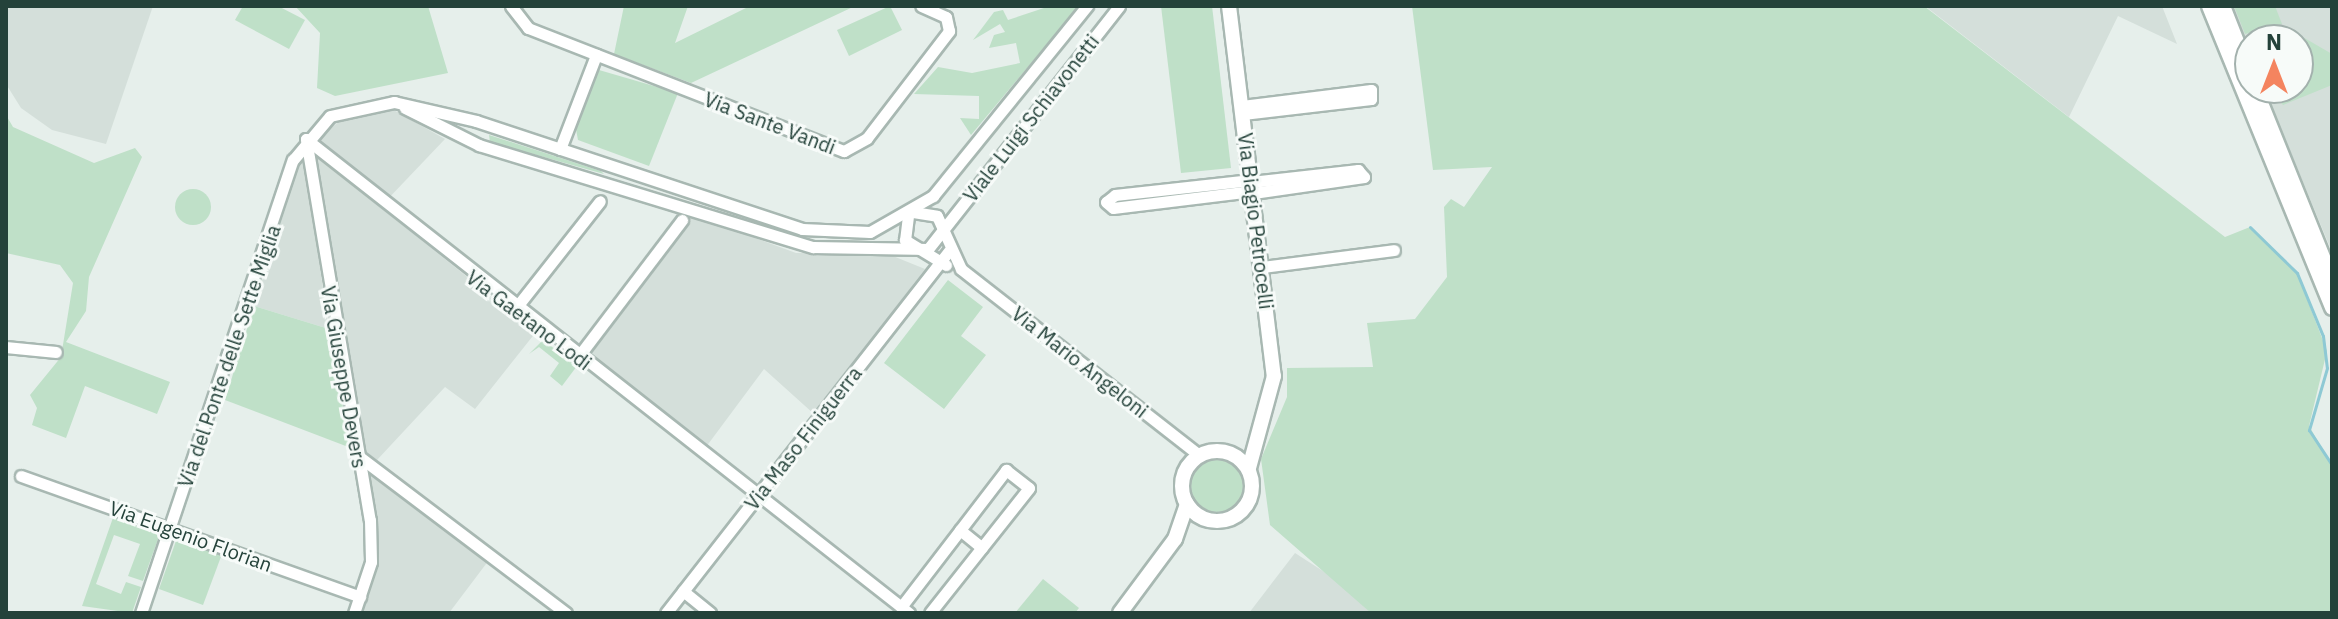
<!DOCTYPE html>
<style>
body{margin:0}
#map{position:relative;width:2338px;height:619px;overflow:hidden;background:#e6efeb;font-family:"IBM Plex Sans",sans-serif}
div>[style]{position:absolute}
.built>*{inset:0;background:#d4dfda}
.green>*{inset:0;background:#bfe0c8}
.round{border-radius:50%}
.stream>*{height:3px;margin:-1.5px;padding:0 1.5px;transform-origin:1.5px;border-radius:1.5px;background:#8ec9d4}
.roads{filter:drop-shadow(2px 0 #a8b8b2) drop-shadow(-2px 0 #a8b8b2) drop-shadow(0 2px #a8b8b2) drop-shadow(0 -2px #a8b8b2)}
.minor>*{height:11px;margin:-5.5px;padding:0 5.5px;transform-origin:5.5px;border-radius:5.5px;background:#fff}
.tertiary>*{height:14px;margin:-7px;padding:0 7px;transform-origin:7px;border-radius:7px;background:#fff}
.tertiary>.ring{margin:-7px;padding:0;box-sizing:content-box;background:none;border:14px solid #fff;border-radius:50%}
span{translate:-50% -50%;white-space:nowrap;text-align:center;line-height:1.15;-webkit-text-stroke:6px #f7fbf9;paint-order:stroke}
.street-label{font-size:20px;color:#24423a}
.frame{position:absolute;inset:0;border:8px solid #24423a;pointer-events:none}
.north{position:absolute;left:2234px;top:24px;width:80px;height:80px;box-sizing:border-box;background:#f7fbf9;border:2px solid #a3b1ad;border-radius:50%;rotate:0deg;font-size:22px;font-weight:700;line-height:32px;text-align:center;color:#24423a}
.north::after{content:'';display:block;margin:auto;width:28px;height:36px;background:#f4845f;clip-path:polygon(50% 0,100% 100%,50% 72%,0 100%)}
</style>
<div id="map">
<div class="built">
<i style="clip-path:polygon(6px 6px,153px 6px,106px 144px,52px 130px,21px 108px,6px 84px)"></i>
<i style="clip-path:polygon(1925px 6px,2162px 6px,2177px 44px,2118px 16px,2069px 117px)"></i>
<i style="clip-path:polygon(2230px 6px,2332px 6px,2332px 252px,2264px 88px,2298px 88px,2298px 40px,2250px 40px,2250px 54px)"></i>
<i style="clip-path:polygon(390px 108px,445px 139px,385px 202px,317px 138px,351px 113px)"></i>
<i style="clip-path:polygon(310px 151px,536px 332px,475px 409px,445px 387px,377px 460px,359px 448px)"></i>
<i style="clip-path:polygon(303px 152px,329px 329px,254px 306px)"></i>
<i style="clip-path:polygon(692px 215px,796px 253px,888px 254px,925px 269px,814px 414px,764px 369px,706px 447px,582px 356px)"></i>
<i style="clip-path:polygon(365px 465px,489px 560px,449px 613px,361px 613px,376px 557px)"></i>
<i style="clip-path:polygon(1295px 553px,1343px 584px,1371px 613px,1249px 613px)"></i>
</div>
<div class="green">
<i style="clip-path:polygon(243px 6px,278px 6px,305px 20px,289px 49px,235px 20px)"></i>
<i style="clip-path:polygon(295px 6px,428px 6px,448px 73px,335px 96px,317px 88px,320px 33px)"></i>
<i style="clip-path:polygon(624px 6px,688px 6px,675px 43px,750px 6px,855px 6px,691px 83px,614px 54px)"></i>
<i style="clip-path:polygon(890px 6px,902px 30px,849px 56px,837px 30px)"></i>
<i style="clip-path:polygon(1050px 6px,1079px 6px,971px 135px,960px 118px,979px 119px,979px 96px,914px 94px,938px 67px,972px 73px,1020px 63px,1016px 43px,989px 48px,994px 35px,1005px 32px,1000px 24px,973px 40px,994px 12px,1003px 10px,1008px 20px)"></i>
<i style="clip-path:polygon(1161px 6px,1212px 6px,1231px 168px,1181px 173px)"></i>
<i style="clip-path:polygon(1412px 6px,1924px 6px,2225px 237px,2250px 227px,2297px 273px,2327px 351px,2309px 426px,2332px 465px,2332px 613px,1371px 613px,1270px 525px,1261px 459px,1287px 397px,1287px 368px,1373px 367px,1367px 323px,1415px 319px,1447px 277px,1444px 207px,1451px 199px,1464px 207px,1492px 167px,1433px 170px)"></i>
<i style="clip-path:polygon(2234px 6px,2275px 6px,2282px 24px,2245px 34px)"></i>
<i style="clip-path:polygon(2284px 26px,2332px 54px,2332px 85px,2283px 105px,2268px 88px,2298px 88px,2298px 40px,2249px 38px)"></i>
<i style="clip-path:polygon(599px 70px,678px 93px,649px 166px,578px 140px,575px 124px)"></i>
<i style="clip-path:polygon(6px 115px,13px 127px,94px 163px,135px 148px,142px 157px,89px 277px,86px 311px,66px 342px,170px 382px,157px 414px,85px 386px,66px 438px,32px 425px,37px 408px,30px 395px,61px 357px,73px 283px,60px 265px,6px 253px)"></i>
<i style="clip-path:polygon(489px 135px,601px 171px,604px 174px,490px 142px)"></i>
<i class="round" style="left:175px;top:189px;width:36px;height:36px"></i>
<i style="clip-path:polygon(948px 280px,983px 307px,961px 336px,986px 355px,944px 409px,884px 363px)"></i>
<i style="clip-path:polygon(254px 306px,329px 329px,351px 448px,225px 400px)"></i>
<i style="clip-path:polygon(543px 340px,577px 366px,562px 386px,550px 376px,559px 363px,539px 347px,529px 354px)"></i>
<i class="round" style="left:1191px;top:460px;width:52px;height:52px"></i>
<i style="clip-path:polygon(115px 512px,162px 528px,143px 581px,128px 576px,140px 544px,114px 535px,96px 584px,121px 594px,126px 582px,141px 587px,132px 613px,82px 606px)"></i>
<i style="clip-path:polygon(177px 538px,222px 554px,203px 605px,159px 589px)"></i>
<i style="clip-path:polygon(1043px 579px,1079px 608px,1075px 613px,1015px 613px)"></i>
</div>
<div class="stream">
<i style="left:2250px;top:227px;width:66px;rotate:44.4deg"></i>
<i style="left:2297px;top:273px;width:68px;rotate:67.6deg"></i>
<i style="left:2323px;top:336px;width:32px;rotate:83deg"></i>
<i style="left:2327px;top:368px;width:65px;rotate:106.2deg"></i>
<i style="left:2309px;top:430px;width:42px;rotate:56.7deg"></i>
</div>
<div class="roads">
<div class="minor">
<i style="left:511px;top:6px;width:28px;rotate:52deg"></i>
<i style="left:528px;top:28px;width:339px;rotate:21.3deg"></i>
<i style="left:844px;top:151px;width:26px;rotate:-29deg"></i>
<i style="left:867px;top:138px;width:135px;rotate:-52.5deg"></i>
<i style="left:949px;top:31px;width:14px;rotate:-102deg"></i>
<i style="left:946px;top:17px;width:27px;rotate:-156deg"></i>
<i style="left:1242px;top:106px;width:130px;rotate:-7.1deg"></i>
<i style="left:1371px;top:90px;width:9px;rotate:90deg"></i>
<i style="left:1371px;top:99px;width:129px;rotate:173.3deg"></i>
<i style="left:405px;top:108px;width:83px;rotate:26.6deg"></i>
<i style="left:479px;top:145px;width:349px;rotate:17deg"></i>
<i style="left:813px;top:247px;width:115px;rotate:1deg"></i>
<i style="left:928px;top:249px;width:309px;rotate:-51.8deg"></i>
<i style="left:306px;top:139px;width:767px;rotate:38.17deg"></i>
<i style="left:306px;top:139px;width:386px;rotate:80.5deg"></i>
<i style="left:370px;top:520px;width:42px;rotate:88.6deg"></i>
<i style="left:371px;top:562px;width:54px;rotate:108.4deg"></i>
<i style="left:560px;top:149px;width:101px;rotate:-69deg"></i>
<i style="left:1251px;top:180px;width:137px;rotate:173.7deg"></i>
<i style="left:1115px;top:195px;width:11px;rotate:142deg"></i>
<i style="left:1106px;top:202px;width:9px;rotate:41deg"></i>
<i style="left:1113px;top:208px;width:140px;rotate:-7deg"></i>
<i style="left:1251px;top:182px;width:108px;rotate:-6.4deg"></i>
<i style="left:1358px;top:170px;width:9px;rotate:49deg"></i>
<i style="left:1364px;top:177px;width:112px;rotate:171.8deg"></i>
<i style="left:913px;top:212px;width:24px;rotate:9deg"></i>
<i style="left:937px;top:216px;width:58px;rotate:65.6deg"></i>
<i style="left:961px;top:269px;width:302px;rotate:38deg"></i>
<i style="left:908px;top:216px;width:24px;rotate:97deg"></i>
<i style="left:905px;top:240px;width:48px;rotate:31.4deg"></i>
<i style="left:1262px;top:267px;width:133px;rotate:-7.3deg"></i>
<i style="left:515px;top:309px;width:137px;rotate:-51.8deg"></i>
<i style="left:6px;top:347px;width:50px;rotate:5.7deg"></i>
<i style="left:578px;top:357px;width:172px;rotate:-52.8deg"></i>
<i style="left:357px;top:455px;width:262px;rotate:37.1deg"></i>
<i style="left:21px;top:476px;width:360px;rotate:19.6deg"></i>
<i style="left:960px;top:530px;width:28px;rotate:39deg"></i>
<i style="left:683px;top:591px;width:35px;rotate:39deg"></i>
<i style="left:901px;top:607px;width:173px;rotate:-52.5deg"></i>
<i style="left:1006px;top:470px;width:29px;rotate:38deg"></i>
<i style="left:1029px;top:488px;width:159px;rotate:128.4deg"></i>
<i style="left:141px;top:613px;width:478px;rotate:-71.5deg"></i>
<i style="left:293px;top:160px;width:57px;rotate:-49.9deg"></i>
<i style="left:330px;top:116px;width:66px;rotate:-12.3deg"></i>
<i style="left:394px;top:102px;width:84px;rotate:13deg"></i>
<i style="left:476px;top:121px;width:343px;rotate:18.3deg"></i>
<i style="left:802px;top:229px;width:68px;rotate:2.5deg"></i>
<i style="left:870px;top:232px;width:73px;rotate:-29.7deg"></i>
<i style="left:933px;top:196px;width:245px;rotate:-51deg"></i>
<i style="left:666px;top:613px;width:459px;rotate:-52deg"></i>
</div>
<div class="tertiary">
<i style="left:1229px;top:6px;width:373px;rotate:83.1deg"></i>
<i style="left:1274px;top:376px;width:95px;rotate:105.2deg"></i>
<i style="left:2209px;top:6px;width:326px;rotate:67.8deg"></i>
<i style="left:2223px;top:6px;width:74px;rotate:68.6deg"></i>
<i style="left:2255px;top:88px;width:207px;rotate:68.1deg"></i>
<i class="ring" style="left:1182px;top:451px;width:56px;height:56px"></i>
<i style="left:1120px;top:613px;width:92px;rotate:-53.4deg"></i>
<i style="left:1175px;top:539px;width:37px;rotate:-71deg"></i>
</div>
</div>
<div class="street-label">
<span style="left:1031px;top:118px;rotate:-52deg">Viale Luigi Schiavonetti</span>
<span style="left:770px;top:123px;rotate:21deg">Via Sante Vandi</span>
<span style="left:1256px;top:221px;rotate:83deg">Via Biagio Petrocelli</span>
<span style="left:529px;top:320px;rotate:37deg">Via Gaetano Lodi</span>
<span style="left:229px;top:356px;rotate:-71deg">Via del Ponte delle Sette Miglia</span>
<span style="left:1080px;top:362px;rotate:38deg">Via Mario Angeloni</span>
<span style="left:344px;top:377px;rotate:80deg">Via Giuseppe Devers</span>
<span style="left:803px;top:438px;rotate:-52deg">Via Maso Finiguerra</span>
<span style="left:191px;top:536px;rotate:20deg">Via Eugenio Florian</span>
</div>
<div class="frame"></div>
<div class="north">N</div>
</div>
